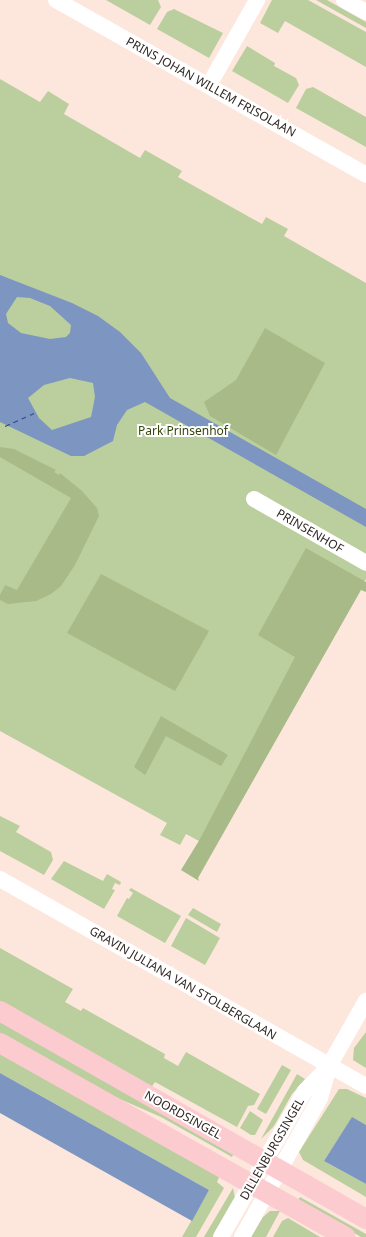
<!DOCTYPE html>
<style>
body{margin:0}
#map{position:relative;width:366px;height:1237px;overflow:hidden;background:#fde7dc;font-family:"Noto Sans",sans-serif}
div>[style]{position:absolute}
.green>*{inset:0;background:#bbce9e}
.forest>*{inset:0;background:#a7ba87}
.water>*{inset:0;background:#7c95c1}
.ferry>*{height:1px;margin-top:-0.5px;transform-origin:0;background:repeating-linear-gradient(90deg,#2c4a83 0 5px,transparent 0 9px)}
.minor>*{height:16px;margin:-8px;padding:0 8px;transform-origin:8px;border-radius:8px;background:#fff}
.major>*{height:20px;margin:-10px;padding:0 10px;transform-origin:10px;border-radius:10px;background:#fbcbcf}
span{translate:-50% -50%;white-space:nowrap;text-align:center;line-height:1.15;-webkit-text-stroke:4px #fff;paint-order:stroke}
.street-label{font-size:12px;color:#322a26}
.park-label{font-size:12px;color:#34450c}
</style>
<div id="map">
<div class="green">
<i style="clip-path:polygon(106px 0,158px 0,161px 7px,150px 25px)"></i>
<i style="clip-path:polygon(272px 0,308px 0,366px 32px,366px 67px,285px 21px,278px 33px,260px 23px)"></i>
<i style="clip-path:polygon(316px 0,327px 0,366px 22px,366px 28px)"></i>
<i style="clip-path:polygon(174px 9px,223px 33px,209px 58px,157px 29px,167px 12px)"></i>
<i style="clip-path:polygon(247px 46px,275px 63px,274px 66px,296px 78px,299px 85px,288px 103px,232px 71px)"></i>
<i style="clip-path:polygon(0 79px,40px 102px,48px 91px,69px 104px,64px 114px,140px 158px,145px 150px,182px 171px,178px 177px,262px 224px,266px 217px,288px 229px,284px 236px,366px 283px,366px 579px,214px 849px,186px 834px,180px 845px,160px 835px,167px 823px,0 731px)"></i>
<i style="clip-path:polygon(313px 87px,366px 117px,366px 147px,296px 108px,306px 89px)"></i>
<i style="clip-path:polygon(0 816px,20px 826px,16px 832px,51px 852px,53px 860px,44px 875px,0 851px)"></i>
<i style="clip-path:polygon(64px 861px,103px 881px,107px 874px,121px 882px,120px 885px,115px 883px,112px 889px,115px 890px,104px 909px,51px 879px)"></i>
<i style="clip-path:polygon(131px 888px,181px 916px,165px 943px,117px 916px,127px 898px,129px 899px,133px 893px,129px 890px)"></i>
<i style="clip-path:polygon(193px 908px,221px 924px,217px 932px,188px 915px)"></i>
<i style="clip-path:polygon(186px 918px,220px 938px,205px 965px,171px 946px)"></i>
<i style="clip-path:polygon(0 948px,73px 989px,65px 1002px,81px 1011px,83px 1008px,165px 1054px,164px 1058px,178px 1066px,186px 1052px,260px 1094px,254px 1105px,248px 1106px,237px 1127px,155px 1082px,150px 1089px,0 1003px)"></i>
<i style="clip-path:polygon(0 1022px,234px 1153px,232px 1157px,161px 1117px,99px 1090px,0 1034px)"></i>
<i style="clip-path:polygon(366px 1032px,366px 1068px,353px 1060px,354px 1048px)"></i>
<i style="clip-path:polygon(0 1052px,220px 1175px,217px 1182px,224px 1188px,196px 1237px,182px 1237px,209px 1190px,0 1073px)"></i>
<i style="clip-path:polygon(282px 1065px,291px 1070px,266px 1114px,257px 1109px)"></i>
<i style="clip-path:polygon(297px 1074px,305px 1079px,292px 1094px,274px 1126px,261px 1139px)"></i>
<i style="clip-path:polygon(339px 1089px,347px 1089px,366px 1098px,366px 1125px,352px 1118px,324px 1161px,366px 1184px,366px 1197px,303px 1160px,299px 1152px)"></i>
<i style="clip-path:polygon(250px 1111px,263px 1120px,255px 1135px,251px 1135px,240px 1128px)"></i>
<i style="clip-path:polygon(233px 1188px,235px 1198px,216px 1237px,204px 1237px)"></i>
<i style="clip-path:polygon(300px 1197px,366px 1234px,366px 1237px,361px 1237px,298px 1200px)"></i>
<i style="clip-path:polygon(270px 1211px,280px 1211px,266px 1237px,251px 1237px,263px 1217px)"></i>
<i style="clip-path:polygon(288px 1218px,320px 1237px,273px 1237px,282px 1221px)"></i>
</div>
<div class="forest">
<i style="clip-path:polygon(265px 328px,325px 363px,276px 455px,210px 416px,204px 402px,236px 380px)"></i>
<i style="clip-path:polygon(0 447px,14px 449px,56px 470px,54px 472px,59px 475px,60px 473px,82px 491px,97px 508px,99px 516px,75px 565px,61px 586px,51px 594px,36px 601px,8px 604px,0 600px,0 595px,5px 585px,17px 590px,71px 498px,0 457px)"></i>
<i style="clip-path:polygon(306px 548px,366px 582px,366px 592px,361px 590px,198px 878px,199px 881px,181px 870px,200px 839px,295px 657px,258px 635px)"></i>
<i style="clip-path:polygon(101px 574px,209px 631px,175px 691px,67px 633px)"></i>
<i style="clip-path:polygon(161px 716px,228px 755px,221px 766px,166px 736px,145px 775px,134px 767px)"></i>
</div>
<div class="water">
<i style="clip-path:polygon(evenodd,0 275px,72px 303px,98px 316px,120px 332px,141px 353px,170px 398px,366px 509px,366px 527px,145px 402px,127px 410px,117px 425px,113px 441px,84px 456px,71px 456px,0 422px,0 275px,17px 297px,30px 298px,50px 306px,71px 325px,70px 333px,66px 337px,50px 339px,21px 333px,8px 323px,6px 314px,17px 297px,0 275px,70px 378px,93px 383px,95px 397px,91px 417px,52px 430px,39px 418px,28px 398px,44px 385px,70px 378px)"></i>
<i style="clip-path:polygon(0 1073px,209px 1190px,192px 1221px,0 1113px)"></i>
<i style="clip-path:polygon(352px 1117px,366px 1125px,366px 1184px,324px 1161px)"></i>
</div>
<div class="ferry">
<i style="left:5px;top:426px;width:35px;rotate:-24deg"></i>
</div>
<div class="minor">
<i style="left:56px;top:0;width:356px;rotate:29.4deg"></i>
<i style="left:344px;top:0;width:25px;rotate:29deg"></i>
<i style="left:209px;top:85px;width:98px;rotate:-60.5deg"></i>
<i style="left:254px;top:499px;width:129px;rotate:29.7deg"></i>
<i style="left:0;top:879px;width:420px;rotate:29.5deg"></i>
<i style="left:221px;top:1237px;width:168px;rotate:-60.1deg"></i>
<i style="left:305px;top:1091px;width:35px;rotate:-46deg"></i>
<i style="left:329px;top:1066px;width:75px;rotate:-60.4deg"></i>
<i style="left:242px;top:1237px;width:159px;rotate:-60.7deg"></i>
<i style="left:320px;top:1098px;width:32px;rotate:-74deg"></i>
</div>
<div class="major">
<i style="left:0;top:1011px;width:421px;rotate:29.6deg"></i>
<i style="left:0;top:1043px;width:396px;rotate:29.3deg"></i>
</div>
<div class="street-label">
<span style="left:211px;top:87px;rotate:29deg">PRINS JOHAN WILLEM FRISOLAAN</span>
<span style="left:310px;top:531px;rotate:30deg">PRINSENHOF</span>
<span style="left:183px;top:983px;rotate:30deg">GRAVIN JULIANA VAN STOLBERGLAAN</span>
<span style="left:183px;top:1115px;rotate:29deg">NOORDSINGEL</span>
<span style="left:272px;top:1149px;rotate:-60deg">DILLENBURGSINGEL</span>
</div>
<div class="park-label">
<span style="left:183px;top:431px">Park Prinsenhof</span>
</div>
</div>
